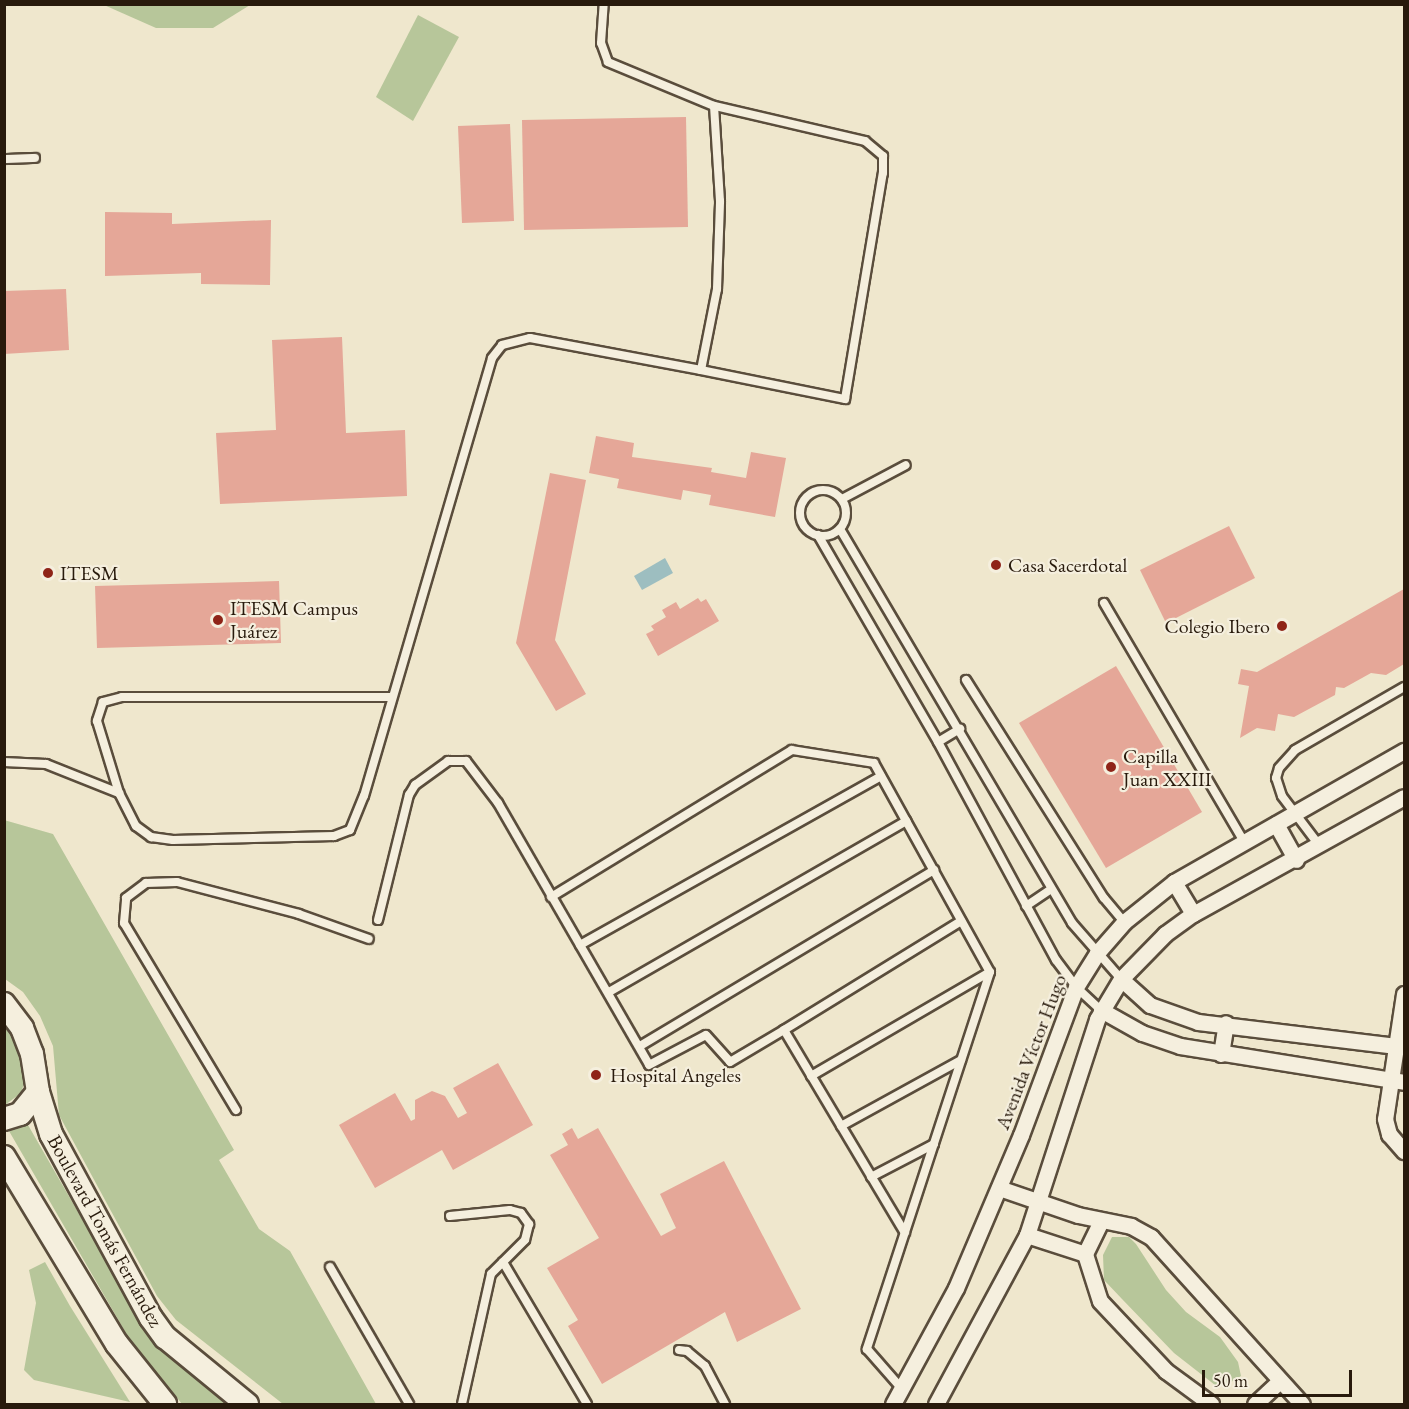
<!DOCTYPE html>
<meta charset="utf-8">
<style>
body{margin:0}
#map{position:relative;width:1409px;height:1409px;overflow:hidden;background:#efe7cd;font-family:"EB Garamond",serif}
div>[style]{position:absolute}
.green>*{inset:0;background:#b7c69a}
.water>*{inset:0;background:#9dbec0}
.building>*{inset:0;background:#e5a798}
.roads{filter:drop-shadow(2px 0 #5a4d3c) drop-shadow(-2px 0 #5a4d3c) drop-shadow(0 2px #5a4d3c) drop-shadow(0 -2px #5a4d3c)}
.service>*{height:8px;margin:-4px;padding:0 4px;transform-origin:4px;border-radius:4px;background:#f5efde}
.service>.ring{margin:-4px;padding:0;box-sizing:content-box;background:none;border:8px solid #f5efde;border-radius:50%}
.minor>*{height:15px;margin:-7.5px;padding:0 7.5px;transform-origin:7.5px;border-radius:7.5px;background:#f5efde}
.secondary>*{height:22px;margin:-11px;padding:0 11px;transform-origin:11px;border-radius:11px;background:#f5efde}
.dots>*{width:16px;height:16px;translate:-50% -50%;box-sizing:border-box;border:3px solid #f5efde;border-radius:50%}
span{translate:-50% -50%;white-space:nowrap;text-align:center;line-height:1.15;-webkit-text-stroke:4.5px #f5efde;paint-order:stroke}
.poi-label{font-size:20px;color:#281a0c}
.left{translate:0 -50%;text-align:left}
.right{translate:-100% -50%;text-align:right}
.street-label{font-size:20px;color:#281a0c}
.frame{position:absolute;inset:0;border:6px solid #281a0c;pointer-events:none}
.scale{position:absolute;left:1202px;top:1370px;width:150px;height:27px;box-sizing:border-box;border:3px solid #281a0c;border-top:0;padding-left:8px;font-size:18px;line-height:21px;white-space:nowrap;color:#281a0c;-webkit-text-stroke:4px #f5efde;paint-order:stroke}
</style>
<div id="map">
<div class="green">
<i style="clip-path:polygon(104px 5px,250px 5px,213px 28px,156px 28px)"></i>
<i style="clip-path:polygon(418px 15px,459px 37px,413px 121px,376px 97px)"></i>
<i style="clip-path:polygon(4px 820px,53px 834px,234px 1150px,219px 1160px,259px 1229px,290px 1251px,376px 1404px,283px 1404px,176px 1320px,157px 1296px,59px 1115px,53px 1046px,40px 1016px,23px 992px,5px 979px)"></i>
<i style="clip-path:polygon(4px 1023px,19px 1048px,26px 1077px,21px 1093px,5px 1105px)"></i>
<i style="clip-path:polygon(28px 1125px,140px 1320px,162px 1349px,230px 1404px,182px 1404px,130px 1340px,9px 1131px)"></i>
<i style="clip-path:polygon(1112px 1237px,1129px 1237px,1136px 1244px,1166px 1290px,1186px 1312px,1220px 1337px,1238px 1362px,1241px 1376px,1226px 1385px,1215px 1385px,1174px 1353px,1122px 1299px,1104px 1280px,1103px 1255px)"></i>
<i style="clip-path:polygon(45px 1262px,70px 1306px,130px 1402px,34px 1380px,24px 1370px,36px 1303px,29px 1270px)"></i>
</div>
<div class="water">
<i style="clip-path:polygon(665px 558px,673px 573px,642px 590px,634px 576px)"></i>
</div>
<div class="building">
<i style="clip-path:polygon(686px 117px,688px 227px,524px 230px,522px 120px)"></i>
<i style="clip-path:polygon(510px 124px,514px 221px,462px 223px,458px 126px)"></i>
<i style="clip-path:polygon(105px 212px,172px 213px,172px 224px,271px 220px,270px 285px,201px 284px,201px 273px,105px 276px)"></i>
<i style="clip-path:polygon(66px 289px,69px 350px,4px 354px,4px 291px)"></i>
<i style="clip-path:polygon(342px 337px,346px 433px,405px 430px,407px 496px,220px 504px,216px 433px,276px 430px,272px 340px)"></i>
<i style="clip-path:polygon(596px 436px,634px 443px,632px 457px,712px 468px,711px 472px,746px 478px,751px 452px,786px 458px,775px 517px,709px 505px,711px 495px,683px 490px,681px 500px,617px 488px,619px 479px,589px 473px)"></i>
<i style="clip-path:polygon(550px 473px,586px 480px,555px 640px,586px 694px,556px 711px,516px 643px)"></i>
<i style="clip-path:polygon(1229px 526px,1255px 578px,1166px 623px,1140px 570px)"></i>
<i style="clip-path:polygon(279px 581px,281px 643px,97px 648px,95px 586px)"></i>
<i style="clip-path:polygon(1404px 589px,1404px 664px,1386px 675px,1371px 673px,1344px 688px,1336px 687px,1335px 695px,1294px 717px,1278px 714px,1275px 731px,1257px 728px,1240px 738px,1249px 686px,1238px 684px,1241px 669px,1257px 672px)"></i>
<i style="clip-path:polygon(698px 598px,701px 602px,706px 599px,719px 621px,658px 656px,646px 634px,654px 630px,651px 626px,666px 617px,662px 610px,676px 602px,680px 609px)"></i>
<i style="clip-path:polygon(1116px 666px,1202px 812px,1106px 868px,1019px 723px)"></i>
<i style="clip-path:polygon(498px 1063px,533px 1125px,453px 1170px,442px 1150px,375px 1188px,339px 1125px,395px 1093px,411px 1121px,415px 1119px,415px 1100px,432px 1091px,445px 1096px,458px 1118px,467px 1113px,453px 1088px)"></i>
<i style="clip-path:polygon(572px 1128px,578px 1139px,598px 1128px,661px 1236px,676px 1228px,660px 1194px,724px 1161px,801px 1309px,737px 1342px,725px 1312px,602px 1384px,568px 1326px,578px 1320px,547px 1268px,599px 1238px,550px 1155px,568px 1145px,562px 1134px)"></i>
</div>
<div class="roads">
<div class="service">
<i style="left:4px;top:159px;width:31px;rotate:-2deg"></i>
<i style="left:701px;top:370px;width:147px;rotate:11.4deg"></i>
<i style="left:845px;top:399px;width:229px;rotate:-80.5deg"></i>
<i style="left:883px;top:173px;width:17px;rotate:-90deg"></i>
<i style="left:883px;top:156px;width:23px;rotate:-140deg"></i>
<i style="left:865px;top:141px;width:155px;rotate:-166.9deg"></i>
<i class="ring" style="left:800px;top:490px;width:38px;height:38px"></i>
<i style="left:842px;top:499px;width:72px;rotate:-28deg"></i>
<i style="left:840px;top:529px;width:457px;rotate:59.5deg"></i>
<i style="left:1072px;top:923px;width:74px;rotate:48.8deg"></i>
<i style="left:818px;top:535px;width:239px;rotate:59.9deg"></i>
<i style="left:938px;top:742px;width:248px;rotate:61.6deg"></i>
<i style="left:1056px;top:960px;width:34px;rotate:53deg"></i>
<i style="left:1076px;top:987px;width:34px;rotate:43deg"></i>
<i style="left:1104px;top:603px;width:275px;rotate:59.6deg"></i>
<i style="left:966px;top:680px;width:258px;rotate:57.7deg"></i>
<i style="left:1104px;top:898px;width:31px;rotate:50deg"></i>
<i style="left:391px;top:697px;width:269px;rotate:180deg"></i>
<i style="left:122px;top:697px;width:20px;rotate:165deg"></i>
<i style="left:103px;top:702px;width:20px;rotate:108deg"></i>
<i style="left:97px;top:721px;width:75px;rotate:73deg"></i>
<i style="left:119px;top:793px;width:37px;rotate:63deg"></i>
<i style="left:136px;top:826px;width:19px;rotate:36deg"></i>
<i style="left:151px;top:837px;width:22px;rotate:8deg"></i>
<i style="left:173px;top:840px;width:161px;rotate:-1.4deg"></i>
<i style="left:334px;top:836px;width:17px;rotate:-21deg"></i>
<i style="left:350px;top:830px;width:37px;rotate:-68deg"></i>
<i style="left:364px;top:796px;width:456px;rotate:-73.7deg"></i>
<i style="left:492px;top:358px;width:16px;rotate:-52deg"></i>
<i style="left:502px;top:345px;width:29px;rotate:-14deg"></i>
<i style="left:530px;top:338px;width:174px;rotate:10.6deg"></i>
<i style="left:701px;top:370px;width:83px;rotate:-78.8deg"></i>
<i style="left:717px;top:289px;width:88px;rotate:-88deg"></i>
<i style="left:720px;top:201px;width:95px;rotate:-93.6deg"></i>
<i style="left:714px;top:106px;width:115px;rotate:-157.5deg"></i>
<i style="left:608px;top:62px;width:20px;rotate:-110deg"></i>
<i style="left:601px;top:43px;width:39px;rotate:-86deg"></i>
<i style="left:938px;top:742px;width:26px;rotate:-31deg"></i>
<i style="left:4px;top:762px;width:42px;rotate:2.7deg"></i>
<i style="left:46px;top:764px;width:79px;rotate:21.7deg"></i>
<i style="left:1319px;top:845px;width:61px;rotate:-127.1deg"></i>
<i style="left:1282px;top:796px;width:19px;rotate:-108deg"></i>
<i style="left:1276px;top:778px;width:10px;rotate:-73deg"></i>
<i style="left:1279px;top:768px;width:24px;rotate:-48deg"></i>
<i style="left:1295px;top:750px;width:126px;rotate:-30deg"></i>
<i style="left:551px;top:897px;width:282px;rotate:-31.4deg"></i>
<i style="left:792px;top:750px;width:83px;rotate:9deg"></i>
<i style="left:874px;top:763px;width:239px;rotate:61deg"></i>
<i style="left:990px;top:972px;width:397px;rotate:108.1deg"></i>
<i style="left:867px;top:1349px;width:53px;rotate:48.8deg"></i>
<i style="left:1026px;top:906px;width:30px;rotate:-34deg"></i>
<i style="left:378px;top:920px;width:129px;rotate:-76.1deg"></i>
<i style="left:409px;top:795px;width:12px;rotate:-59deg"></i>
<i style="left:415px;top:785px;width:41px;rotate:-36deg"></i>
<i style="left:448px;top:761px;width:18px"></i>
<i style="left:466px;top:761px;width:53px;rotate:52.7deg"></i>
<i style="left:498px;top:803px;width:302px;rotate:60deg"></i>
<i style="left:649px;top:1065px;width:64px;rotate:-27.8deg"></i>
<i style="left:706px;top:1035px;width:36px;rotate:48deg"></i>
<i style="left:730px;top:1062px;width:63px;rotate:-30.7deg"></i>
<i style="left:784px;top:1030px;width:236px;rotate:59.2deg"></i>
<i style="left:580px;top:945px;width:345px;rotate:-29.3deg"></i>
<i style="left:609px;top:992px;width:343px;rotate:-29.9deg"></i>
<i style="left:784px;top:1030px;width:208px;rotate:-31.6deg"></i>
<i style="left:640px;top:1046px;width:343px;rotate:-30.9deg"></i>
<i style="left:811px;top:1076px;width:207px;rotate:-30.2deg"></i>
<i style="left:236px;top:1110px;width:218px;rotate:-120.9deg"></i>
<i style="left:124px;top:923px;width:25px;rotate:-85deg"></i>
<i style="left:126px;top:898px;width:25px;rotate:-37deg"></i>
<i style="left:146px;top:883px;width:31px;rotate:-2deg"></i>
<i style="left:177px;top:882px;width:126px;rotate:14.7deg"></i>
<i style="left:299px;top:914px;width:74px;rotate:19.7deg"></i>
<i style="left:841px;top:1126px;width:137px;rotate:-28.8deg"></i>
<i style="left:871px;top:1177px;width:71px;rotate:-27.6deg"></i>
<i style="left:450px;top:1216px;width:60px;rotate:-5.7deg"></i>
<i style="left:510px;top:1210px;width:11px;rotate:15deg"></i>
<i style="left:521px;top:1213px;width:14px;rotate:54deg"></i>
<i style="left:529px;top:1224px;width:16px;rotate:104deg"></i>
<i style="left:525px;top:1240px;width:48px;rotate:135deg"></i>
<i style="left:491px;top:1274px;width:133px;rotate:102.6deg"></i>
<i style="left:503px;top:1262px;width:165px;rotate:59.4deg"></i>
<i style="left:330px;top:1267px;width:158px;rotate:60deg"></i>
<i style="left:679px;top:1350px;width:8px;rotate:7deg"></i>
<i style="left:687px;top:1351px;width:23px;rotate:40deg"></i>
<i style="left:705px;top:1366px;width:43px;rotate:62.2deg"></i>
</div>
<div class="minor">
<i style="left:1276px;top:824px;width:41px;rotate:60.9deg"></i>
<i style="left:1174px;top:882px;width:37px;rotate:59deg"></i>
<i style="left:1121px;top:979px;width:39px;rotate:42deg"></i>
<i style="left:1150px;top:1005px;width:51px;rotate:19.5deg"></i>
<i style="left:1198px;top:1022px;width:208px;rotate:6.9deg"></i>
<i style="left:1404px;top:994px;width:126px;rotate:98.6deg"></i>
<i style="left:1385px;top:1119px;width:16px;rotate:75deg"></i>
<i style="left:1389px;top:1134px;width:23px;rotate:49deg"></i>
<i style="left:1101px;top:1010px;width:47px;rotate:29.3deg"></i>
<i style="left:1142px;top:1033px;width:40px;rotate:18.9deg"></i>
<i style="left:1180px;top:1046px;width:227px;rotate:9.1deg"></i>
<i style="left:1221px;top:1054px;width:31px;rotate:-81deg"></i>
<i style="left:999px;top:1188px;width:83px;rotate:18.9deg"></i>
<i style="left:1078px;top:1215px;width:54px;rotate:11.7deg"></i>
<i style="left:1131px;top:1226px;width:23px;rotate:29deg"></i>
<i style="left:1151px;top:1237px;width:225px;rotate:47.9deg"></i>
<i style="left:1101px;top:1221px;width:37px;rotate:116deg"></i>
<i style="left:1085px;top:1254px;width:49px;rotate:72.3deg"></i>
<i style="left:1100px;top:1301px;width:96px;rotate:46.7deg"></i>
<i style="left:1166px;top:1371px;width:56px;rotate:36.3deg"></i>
<i style="left:1027px;top:1235px;width:61px;rotate:18.1deg"></i>
<i style="left:893px;top:1404px;width:132px;rotate:-61.5deg"></i>
<i style="left:956px;top:1288px;width:166px;rotate:-67deg"></i>
<i style="left:1021px;top:1135px;width:158px;rotate:-69.6deg"></i>
<i style="left:1076px;top:987px;width:40px;rotate:-58deg"></i>
<i style="left:1097px;top:953px;width:41px;rotate:-48.9deg"></i>
<i style="left:1124px;top:922px;width:64px;rotate:-38.7deg"></i>
<i style="left:1174px;top:882px;width:265px;rotate:-29.7deg"></i>
<i style="left:936px;top:1404px;width:192px;rotate:-61.7deg"></i>
<i style="left:1027px;top:1235px;width:227px;rotate:-72deg"></i>
<i style="left:1097px;top:1019px;width:47px;rotate:-59deg"></i>
<i style="left:1121px;top:979px;width:63px;rotate:-45.6deg"></i>
<i style="left:1165px;top:934px;width:34px;rotate:-36deg"></i>
<i style="left:1193px;top:914px;width:241px;rotate:-29deg"></i>
<i style="left:1255px;top:1404px;width:33px;rotate:-43deg"></i>
</div>
<div class="secondary">
<i style="left:4px;top:1004px;width:30px;rotate:53deg"></i>
<i style="left:22px;top:1028px;width:28px;rotate:69deg"></i>
<i style="left:32px;top:1054px;width:38px;rotate:81deg"></i>
<i style="left:38px;top:1092px;width:28px;rotate:129deg"></i>
<i style="left:20px;top:1114px;width:17px;rotate:163deg"></i>
<i style="left:38px;top:1092px;width:44px;rotate:72.8deg"></i>
<i style="left:51px;top:1134px;width:209px;rotate:61.5deg"></i>
<i style="left:151px;top:1318px;width:24px;rotate:54deg"></i>
<i style="left:165px;top:1337px;width:106px;rotate:39.3deg"></i>
<i style="left:4px;top:1157px;width:218px;rotate:58.9deg"></i>
<i style="left:117px;top:1344px;width:77px;rotate:51.3deg"></i>
</div>
</div>
<div class="dots">
<i style="left:996px;top:565px;background:#8f2418"></i>
<i style="left:48px;top:573px;background:#8f2418"></i>
<i style="left:218px;top:620px;background:#8f2418"></i>
<i style="left:1282px;top:626px;background:#8f2418"></i>
<i style="left:1111px;top:767px;background:#8f2418"></i>
<i style="left:596px;top:1075px;background:#8f2418"></i>
</div>
<div class="poi-label">
<span class="left" style="left:1008px;top:565px">Casa Sacerdotal</span>
<span class="left" style="left:60px;top:573px">ITESM</span>
<span class="left" style="left:230px;top:620px">ITESM Campus<br>Juárez</span>
<span class="right" style="left:1270px;top:626px">Colegio Ibero</span>
<span class="left" style="left:1123px;top:768px">Capilla<br>Juan XXIII</span>
<span class="left" style="left:610px;top:1075px">Hospital Angeles</span>
</div>
<div class="street-label">
<span style="left:1031px;top:1052px;rotate:-69deg">Avenida Víctor Hugo</span>
<span style="left:105px;top:1231px;rotate:61deg">Boulevard Tomás Fernández</span>
</div>
<div class="frame"></div>
<div class="scale">50 m</div>
</div>
